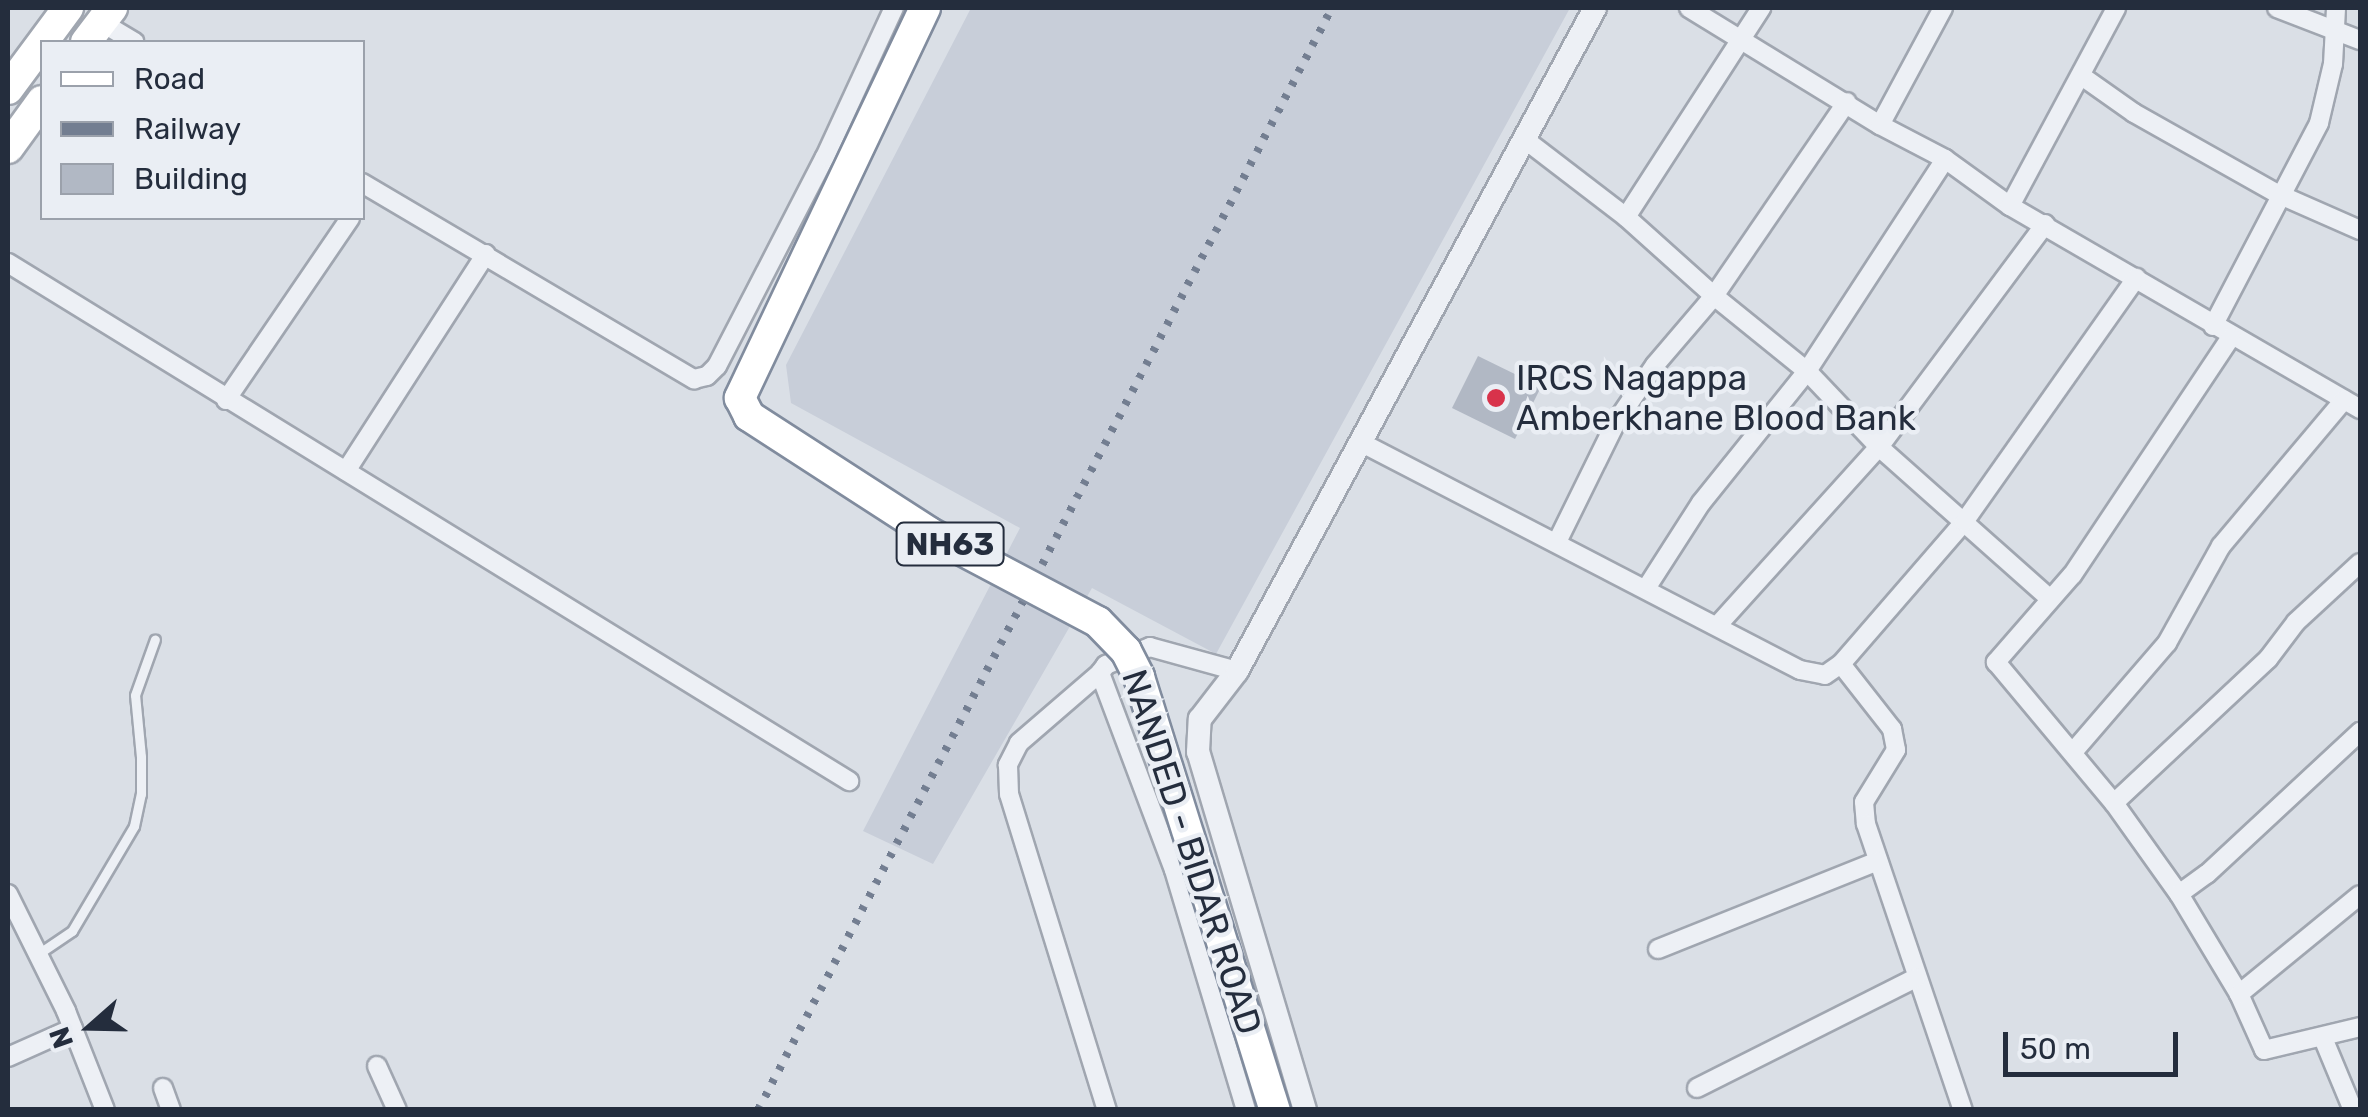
<!DOCTYPE html>
<style>
body{margin:0}
#map{position:relative;width:2368px;height:1117px;overflow:hidden;background:#dadfe6;font-family:Rubik,sans-serif}
div>[style]{position:absolute}
.built>*{inset:0;background:#c8ced9}
.building>*{inset:0;background:#b1b8c4}
.roads{filter:drop-shadow(2px 0 #a0a6b0) drop-shadow(-2px 0 #a0a6b0) drop-shadow(0 2px #a0a6b0) drop-shadow(0 -2px #a0a6b0)}
.service>*{height:9px;margin:-4.5px;padding:0 4.5px;transform-origin:4.5px;border-radius:4.5px;background:#edf0f5}
.minor>*{height:18px;margin:-9px;padding:0 9px;transform-origin:9px;border-radius:9px;background:#edf0f5}
.tertiary>*{height:22px;margin:-11px;padding:0 11px;transform-origin:11px;border-radius:11px;background:#edf0f5}
.primary>*{height:30px;margin:-15px;padding:0 15px;transform-origin:15px;border-radius:15px;background:#fff}
.rail>*{height:8px;margin-top:-4px;transform-origin:0;background:repeating-linear-gradient(90deg,#737e91 0 5px,transparent 0 15px)}
.bridges{filter:drop-shadow(2px 0 #818c9e) drop-shadow(-2px 0 #818c9e) drop-shadow(0 2px #818c9e) drop-shadow(0 -2px #818c9e)}
.trunk-bridge>*{height:30px;margin:-15px;padding:0 15px;transform-origin:15px;border-radius:15px;background:#fff}
.dots>*{width:28px;height:28px;translate:-50% -50%;box-sizing:border-box;border:5px solid #eaeef4;border-radius:50%}
span{translate:-50% -50%;white-space:nowrap;text-align:center;line-height:1.15;-webkit-text-stroke:9px #eaeef4;paint-order:stroke}
.shield-label span{padding:2px 8px;background:#eaeef4;border:2px solid;border-radius:8px;-webkit-text-stroke-width:0}
.shield-label{font-size:32px;color:#242d3d;font-weight:700}
.poi-label{font-size:35px;color:#242d3d}
.left{translate:0 -50%;text-align:left}
.street-label{font-size:35px;color:#242d3d}
.frame{position:absolute;inset:0;border:10px solid #242d3d;pointer-events:none}
.legend{position:absolute;left:40px;top:40px;width:325px;height:180px;box-sizing:border-box;background:#eaeef4;border:2px solid #9ba1ab;margin:0;padding:12px 18px;list-style:none;font-size:30px;color:#242d3d}
.legend li{display:flex;align-items:center;gap:20px;height:50px}
.legend b{width:50px;border:2px solid #9ba1ab}
.north{position:absolute;left:40px;top:977px;width:100px;height:100px;-webkit-text-stroke:8px #eaeef4;paint-order:stroke;rotate:250deg;font-size:28px;font-weight:700;line-height:40px;text-align:center;color:#242d3d}
.north::after{content:'';display:block;margin:auto;width:35px;height:45px;background:#242d3d;clip-path:polygon(50% 0,100% 100%,50% 72%,0 100%)}
.scale{position:absolute;left:2003px;top:1032px;width:175px;height:45px;box-sizing:border-box;border:5px solid #242d3d;border-top:0;padding-left:12px;font-size:30px;line-height:35px;white-space:nowrap;color:#242d3d;-webkit-text-stroke:8px #eaeef4;paint-order:stroke}
</style>
<div id="map">
<div class="built">
<i style="clip-path:polygon(971px 8px,1570px 8px,1216px 654px,1092px 588px,933px 864px,863px 831px,1020px 528px,791px 403px,786px 365px)"></i>
</div>
<div class="building">
<i style="clip-path:polygon(1478px 356px,1541px 387px,1515px 439px,1452px 408px)"></i>
</div>
<div class="roads">
<div class="service">
<i style="left:38px;top:954px;width:41px;rotate:-34.1deg"></i>
<i style="left:72px;top:931px;width:122px;rotate:-59.4deg"></i>
<i style="left:134px;top:826px;width:33px;rotate:-78deg"></i>
<i style="left:141px;top:794px;width:37px;rotate:-90deg"></i>
<i style="left:141px;top:757px;width:62px;rotate:-95.5deg"></i>
<i style="left:135px;top:695px;width:59px;rotate:-70.3deg"></i>
</div>
<div class="minor">
<i style="left:1689px;top:8px;width:224px;rotate:31.5deg"></i>
<i style="left:1880px;top:125px;width:73px;rotate:27.6deg"></i>
<i style="left:1945px;top:159px;width:80px;rotate:35.9deg"></i>
<i style="left:2010px;top:206px;width:405px;rotate:30.1deg"></i>
<i style="left:2277px;top:8px;width:89px;rotate:21.1deg"></i>
<i style="left:101px;top:22px;width:39px;rotate:31deg"></i>
<i style="left:2083px;top:77px;width:62px;rotate:35.2deg"></i>
<i style="left:2134px;top:113px;width:165px;rotate:29.4deg"></i>
<i style="left:2278px;top:194px;width:90px;rotate:23.7deg"></i>
<i style="left:1880px;top:125px;width:133px;rotate:-61.7deg"></i>
<i style="left:1527px;top:141px;width:125px;rotate:37.5deg"></i>
<i style="left:1626px;top:217px;width:118px;rotate:41.9deg"></i>
<i style="left:1714px;top:296px;width:119px;rotate:38.9deg"></i>
<i style="left:1807px;top:371px;width:105px;rotate:46.5deg"></i>
<i style="left:1879px;top:447px;width:229px;rotate:41.6deg"></i>
<i style="left:362px;top:183px;width:386px;rotate:30.6deg"></i>
<i style="left:694px;top:379px;width:13px;rotate:-13deg"></i>
<i style="left:707px;top:376px;width:14px;rotate:-45deg"></i>
<i style="left:717px;top:366px;width:235px;rotate:-62.7deg"></i>
<i style="left:825px;top:157px;width:164px;rotate:-65.2deg"></i>
<i style="left:2010px;top:206px;width:225px;rotate:-61.8deg"></i>
<i style="left:1626px;top:217px;width:249px;rotate:-57.1deg"></i>
<i style="left:8px;top:263px;width:988px;rotate:31.63deg"></i>
<i style="left:2213px;top:326px;width:229px;rotate:-62.4deg"></i>
<i style="left:2319px;top:123px;width:61px;rotate:-76.7deg"></i>
<i style="left:2333px;top:64px;width:56px;rotate:-86.9deg"></i>
<i style="left:2231px;top:337px;width:286px;rotate:123.7deg"></i>
<i style="left:2072px;top:575px;width:116px;rotate:131.1deg"></i>
<i style="left:1996px;top:662px;width:184px;rotate:50.1deg"></i>
<i style="left:2114px;top:803px;width:112px;rotate:54.5deg"></i>
<i style="left:2179px;top:894px;width:117px;rotate:59deg"></i>
<i style="left:2239px;top:994px;width:61px;rotate:65.9deg"></i>
<i style="left:2264px;top:1050px;width:99px;rotate:-13.5deg"></i>
<i style="left:226px;top:400px;width:220px;rotate:-55.7deg"></i>
<i style="left:1362px;top:443px;width:493px;rotate:27.4deg"></i>
<i style="left:1800px;top:670px;width:25px;rotate:11deg"></i>
<i style="left:1825px;top:675px;width:19px;rotate:-35deg"></i>
<i style="left:1841px;top:664px;width:188px;rotate:-49.1deg"></i>
<i style="left:1964px;top:522px;width:299px;rotate:-54.8deg"></i>
<i style="left:346px;top:471px;width:258px;rotate:-57.2deg"></i>
<i style="left:1557px;top:542px;width:134px;rotate:-63.8deg"></i>
<i style="left:1616px;top:422px;width:69px;rotate:-55.6deg"></i>
<i style="left:1655px;top:365px;width:91px;rotate:-49.5deg"></i>
<i style="left:1714px;top:296px;width:235px;rotate:-55.6deg"></i>
<i style="left:1647px;top:587px;width:100px;rotate:-57.3deg"></i>
<i style="left:1701px;top:503px;width:169px;rotate:-51.2deg"></i>
<i style="left:1807px;top:371px;width:253px;rotate:-56.9deg"></i>
<i style="left:1717px;top:626px;width:241px;rotate:-47.9deg"></i>
<i style="left:1879px;top:447px;width:278px;rotate:-53.3deg"></i>
<i style="left:1841px;top:664px;width:83px;rotate:51.9deg"></i>
<i style="left:1892px;top:729px;width:21px;rotate:79deg"></i>
<i style="left:1896px;top:750px;width:61px;rotate:121.6deg"></i>
<i style="left:1864px;top:802px;width:22px;rotate:85deg"></i>
<i style="left:1866px;top:824px;width:302px;rotate:71.3deg"></i>
<i style="left:1237px;top:671px;width:90px;rotate:-164.6deg"></i>
<i style="left:1150px;top:647px;width:48px;rotate:157.8deg"></i>
<i style="left:1106px;top:665px;width:10px;rotate:127deg"></i>
<i style="left:1100px;top:673px;width:210px;rotate:69.4deg"></i>
<i style="left:1174px;top:870px;width:251px;rotate:73.3deg"></i>
<i style="left:1100px;top:673px;width:107px;rotate:139.2deg"></i>
<i style="left:1019px;top:743px;width:25px;rotate:117deg"></i>
<i style="left:1008px;top:765px;width:29px;rotate:88deg"></i>
<i style="left:1009px;top:794px;width:331px;rotate:72.8deg"></i>
<i style="left:2073px;top:752px;width:144px;rotate:-49.2deg"></i>
<i style="left:2167px;top:643px;width:111px;rotate:-60.9deg"></i>
<i style="left:2221px;top:546px;width:191px;rotate:-49.9deg"></i>
<i style="left:2114px;top:803px;width:211px;rotate:-43.1deg"></i>
<i style="left:2268px;top:659px;width:46px;rotate:-52.9deg"></i>
<i style="left:2296px;top:622px;width:87px;rotate:-42.7deg"></i>
<i style="left:8px;top:894px;width:131px;rotate:63.6deg"></i>
<i style="left:66px;top:1011px;width:106px;rotate:68.5deg"></i>
<i style="left:2179px;top:894px;width:34px;rotate:-36deg"></i>
<i style="left:2207px;top:874px;width:209px;rotate:-42.9deg"></i>
<i style="left:1658px;top:949px;width:237px;rotate:-21.8deg"></i>
<i style="left:2239px;top:994px;width:156px;rotate:-39.3deg"></i>
<i style="left:2323px;top:1038px;width:78px;rotate:67.4deg"></i>
<i style="left:8px;top:1057px;width:71px;rotate:-24deg"></i>
<i style="left:377px;top:1066px;width:48px;rotate:65.6deg"></i>
<i style="left:163px;top:1088px;width:23px;rotate:70deg"></i>
<i style="left:1697px;top:1088px;width:245px;rotate:-26.7deg"></i>
</div>
<div class="tertiary">
<i style="left:1305px;top:1110px;width:374px;rotate:-106.6deg"></i>
<i style="left:1198px;top:752px;width:33px;rotate:-87deg"></i>
<i style="left:1200px;top:719px;width:61px;rotate:-52.4deg"></i>
<i style="left:1237px;top:671px;width:753px;rotate:-61.63deg"></i>
</div>
<div class="primary">
<i style="left:86px;top:42px;width:43px;rotate:-52.6deg"></i>
<i style="left:8px;top:89px;width:101px;rotate:-53.5deg"></i>
<i style="left:8px;top:148px;width:58px;rotate:-54.1deg"></i>
</div>
</div>
<div class="rail">
<i style="left:758px;top:1110px;width:1243px;rotate:-62.49deg"></i>
</div>
<div class="bridges">
<div class="trunk-bridge">
<i style="left:925px;top:8px;width:432px;rotate:115.4deg"></i>
<i style="left:740px;top:398px;width:20px;rotate:63deg"></i>
<i style="left:749px;top:416px;width:213px;rotate:32.9deg"></i>
<i style="left:928px;top:532px;width:192px;rotate:27.9deg"></i>
<i style="left:1098px;top:622px;width:40px;rotate:46deg"></i>
<i style="left:1126px;top:651px;width:29px;rotate:63deg"></i>
<i style="left:1139px;top:677px;width:454px;rotate:72.6deg"></i>
</div>
</div>
<div class="dots">
<i style="left:1496px;top:398px;background:#d8334b"></i>
</div>
<div class="shield-label">
<span style="left:950px;top:544px">NH63</span>
</div>
<div class="poi-label">
<span class="left" style="left:1516px;top:398px">IRCS Nagappa<br>Amberkhane Blood Bank</span>
</div>
<div class="street-label">
<span style="left:1192px;top:852px;rotate:72deg">NANDED - BIDAR ROAD</span>
</div>
<div class="frame"></div>
<ul class="legend">
<li><b style="height:12px;background:#fff"></b>Road</li>
<li><b style="height:12px;background:#737e91"></b>Railway</li>
<li><b style="height:28px;background:#b1b8c4"></b>Building</li>
</ul>
<div class="north">N</div>
<div class="scale">50 m</div>
</div>
